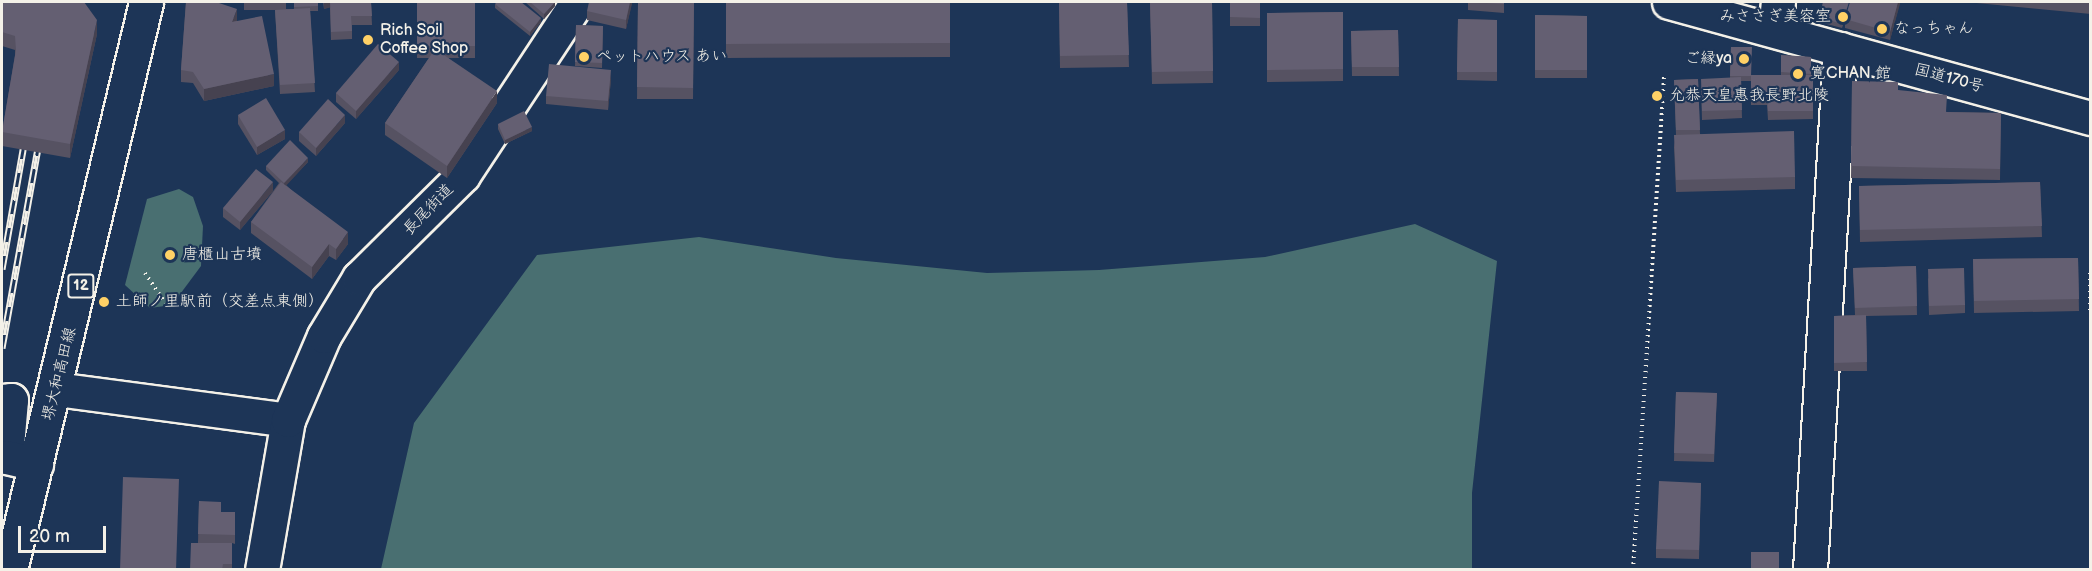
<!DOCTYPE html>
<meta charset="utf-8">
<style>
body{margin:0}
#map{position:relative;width:2092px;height:571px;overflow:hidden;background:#1d3557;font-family:"Balsamiq Sans","Klee One",sans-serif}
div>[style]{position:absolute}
.green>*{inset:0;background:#496f71}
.path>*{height:4px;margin-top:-2px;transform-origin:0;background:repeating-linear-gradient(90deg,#f4f1e8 0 1.5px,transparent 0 6px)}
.roads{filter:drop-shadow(2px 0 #f4f1e8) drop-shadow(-2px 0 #f4f1e8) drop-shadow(0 2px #f4f1e8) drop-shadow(0 -2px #f4f1e8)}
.minor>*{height:33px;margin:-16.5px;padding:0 16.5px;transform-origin:16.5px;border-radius:16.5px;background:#1d3557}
.major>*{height:33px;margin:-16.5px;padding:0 16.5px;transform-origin:16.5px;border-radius:16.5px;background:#1d3557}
.highway>*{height:33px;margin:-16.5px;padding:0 16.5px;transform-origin:16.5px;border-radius:16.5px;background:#1d3557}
.rail>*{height:7px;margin-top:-3.5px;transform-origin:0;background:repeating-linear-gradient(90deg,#1d3557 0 14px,#f4f1e8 0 28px);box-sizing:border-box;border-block:2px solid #f4f1e8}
.wall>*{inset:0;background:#565262}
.shaded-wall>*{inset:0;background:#464250}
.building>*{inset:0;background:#645f72}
.dots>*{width:16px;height:16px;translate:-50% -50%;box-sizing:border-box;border:3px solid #1d3557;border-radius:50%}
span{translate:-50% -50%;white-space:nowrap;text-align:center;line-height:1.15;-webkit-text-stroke:4.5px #1d3557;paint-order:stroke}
.shield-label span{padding:2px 4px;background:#1d3557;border:2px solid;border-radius:4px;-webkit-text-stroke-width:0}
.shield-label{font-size:15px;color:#f4f1e8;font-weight:700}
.poi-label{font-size:16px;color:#f4f1e8}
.right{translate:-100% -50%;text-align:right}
.left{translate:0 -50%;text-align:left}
.street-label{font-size:16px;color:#f4f1e8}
.frame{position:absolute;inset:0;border:3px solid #f4f1e8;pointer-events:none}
.scale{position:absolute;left:18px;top:526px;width:88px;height:27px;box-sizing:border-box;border:3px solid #f4f1e8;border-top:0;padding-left:8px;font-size:18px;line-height:21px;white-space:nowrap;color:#f4f1e8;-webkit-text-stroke:4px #1d3557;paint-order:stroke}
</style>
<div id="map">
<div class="green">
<i style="clip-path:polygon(179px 189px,193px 197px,203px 226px,201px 266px,172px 305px,150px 308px,125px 285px,147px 199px)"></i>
<i style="clip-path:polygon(1415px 224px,1497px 261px,1472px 493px,1472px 569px,381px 569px,414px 423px,537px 255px,699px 237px,836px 258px,987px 273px,1099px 270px,1265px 257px)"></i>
</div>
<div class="path">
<i style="left:145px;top:273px;width:36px;rotate:56deg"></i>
<i style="left:2090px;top:273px;width:39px;rotate:90deg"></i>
<i style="left:1633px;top:570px;width:494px;rotate:-86.4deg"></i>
</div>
<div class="roads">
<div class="minor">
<i style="left:1775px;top:30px;width:28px;rotate:-84deg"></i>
<i style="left:56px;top:389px;width:234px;rotate:7.6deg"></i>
<i style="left:2px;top:401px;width:9px;rotate:-6deg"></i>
<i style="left:11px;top:400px;width:57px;rotate:95deg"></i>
<i style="left:6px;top:457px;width:31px;rotate:13deg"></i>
<i style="left:262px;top:570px;width:152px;rotate:-80.2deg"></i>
<i style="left:288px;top:420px;width:91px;rotate:-66.8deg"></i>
<i style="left:324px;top:336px;width:68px;rotate:-58.9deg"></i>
<i style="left:359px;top:278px;width:146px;rotate:-44.7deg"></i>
<i style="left:463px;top:175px;width:207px;rotate:-56.6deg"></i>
<i style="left:1810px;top:570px;width:522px;rotate:-86.7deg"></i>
</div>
<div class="major">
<i style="left:10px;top:570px;width:584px;rotate:-76.53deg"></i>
</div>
<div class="highway">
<i style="left:1669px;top:2px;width:437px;rotate:15.4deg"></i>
</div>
</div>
<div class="rail">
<i style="left:2px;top:269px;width:138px;rotate:-80deg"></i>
<i style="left:2px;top:348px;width:214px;rotate:-79.8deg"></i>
</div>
<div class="wall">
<i style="clip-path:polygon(2px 2px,97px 34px,70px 158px,2px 146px,2px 132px,15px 55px,15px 50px,2px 46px)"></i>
<i style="clip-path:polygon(186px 2px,217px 2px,237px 21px,274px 86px,204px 101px,193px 83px,181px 82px,181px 70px)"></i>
<i style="clip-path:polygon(244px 2px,286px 2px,286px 9px,294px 9px,294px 2px,318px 2px,318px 11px,310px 11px,315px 92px,280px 94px,275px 10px,244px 10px)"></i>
<i style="clip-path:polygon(323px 2px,371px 2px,372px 25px,352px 25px,352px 39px,331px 40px,330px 7px,324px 9px)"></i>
<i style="clip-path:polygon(417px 2px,475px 2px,475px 58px,448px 58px,497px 103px,447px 178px,385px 135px,385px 123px,429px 58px,417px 58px)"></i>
<i style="clip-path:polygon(525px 2px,555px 2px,555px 6px,544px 19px)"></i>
<i style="clip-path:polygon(632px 2px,626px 29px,587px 20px,587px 11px)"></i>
<i style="clip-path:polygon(638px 2px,694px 2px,693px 99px,637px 99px)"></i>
<i style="clip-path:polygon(726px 2px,950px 2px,950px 57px,726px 58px)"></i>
<i style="clip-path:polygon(1059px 2px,1127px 2px,1129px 67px,1060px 68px)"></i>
<i style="clip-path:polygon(1150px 2px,1212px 2px,1213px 83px,1152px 84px)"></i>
<i style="clip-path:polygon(1230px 2px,1260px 2px,1260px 26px,1230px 26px)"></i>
<i style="clip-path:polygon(1468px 2px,1504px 2px,1504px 13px,1468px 10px)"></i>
<i style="clip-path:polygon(1900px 2px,1890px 40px,1845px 28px,1845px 20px,1842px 28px,1819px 22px,1819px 17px)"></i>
<i style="clip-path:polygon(1966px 2px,2091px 2px,2091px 14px)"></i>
<i style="clip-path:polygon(495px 4px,541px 22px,530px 36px,495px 8px)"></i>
<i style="clip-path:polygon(1343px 12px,1343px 81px,1267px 82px,1267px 13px)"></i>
<i style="clip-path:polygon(1535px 15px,1587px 16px,1587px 78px,1535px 78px)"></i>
<i style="clip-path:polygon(1458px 19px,1497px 20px,1497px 81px,1457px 80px)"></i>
<i style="clip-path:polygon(576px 25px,603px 26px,602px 68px,575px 66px)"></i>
<i style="clip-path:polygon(1398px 30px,1399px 76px,1352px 76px,1351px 31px)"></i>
<i style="clip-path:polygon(1731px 47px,1751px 75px,1781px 75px,1781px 55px,1811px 57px,1811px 75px,1813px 75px,1813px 119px,1768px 120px,1767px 105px,1751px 105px,1751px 81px,1741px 81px,1742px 118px,1702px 120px,1701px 87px,1730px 78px)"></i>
<i style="clip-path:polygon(399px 70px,356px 119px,336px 102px,336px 93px)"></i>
<i style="clip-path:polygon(611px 79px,608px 110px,546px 104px,546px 96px)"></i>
<i style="clip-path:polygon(1698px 79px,1700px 134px,1795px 177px,1795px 189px,1676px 192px,1674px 147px,1676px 135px,1674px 80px)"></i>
<i style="clip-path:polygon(1852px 81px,1898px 90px,1947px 112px,2001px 113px,2000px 180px,1851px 178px)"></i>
<i style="clip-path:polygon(238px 115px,285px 139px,257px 155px,238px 124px)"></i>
<i style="clip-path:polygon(345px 123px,316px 156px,299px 141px,299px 132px)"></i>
<i style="clip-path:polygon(498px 124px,532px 131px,505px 144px,498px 129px)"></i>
<i style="clip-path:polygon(308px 162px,286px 185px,348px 244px,336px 260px,329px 256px,312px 279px,251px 233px,251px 222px,279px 183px,266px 170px,266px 166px)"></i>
<i style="clip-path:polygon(2040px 182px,2042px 237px,1860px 242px,1859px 186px)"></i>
<i style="clip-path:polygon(273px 191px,240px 230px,223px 217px,223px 208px)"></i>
<i style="clip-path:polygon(2078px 258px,2079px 311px,1974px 313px,1973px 259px)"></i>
<i style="clip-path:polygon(1916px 266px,1917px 315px,1866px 316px,1867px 371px,1834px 371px,1834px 316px,1855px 315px,1853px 268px)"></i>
<i style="clip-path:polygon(1928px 278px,1965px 305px,1965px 313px,1929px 315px)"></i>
<i style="clip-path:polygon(1676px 392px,1717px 393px,1714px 462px,1674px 461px)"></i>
<i style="clip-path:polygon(1701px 483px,1699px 559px,1656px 558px,1656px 549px)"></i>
<i style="clip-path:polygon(199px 501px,221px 512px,235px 512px,235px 544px,232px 543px,232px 570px,190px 570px,218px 543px,198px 543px)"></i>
</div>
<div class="shaded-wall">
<i style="clip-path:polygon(324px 2px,353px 2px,324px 9px)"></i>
<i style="clip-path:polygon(555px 2px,555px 6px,544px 19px,544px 14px)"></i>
<i style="clip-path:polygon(630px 2px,632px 2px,632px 4px,626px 29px,626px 20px)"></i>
<i style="clip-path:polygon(1898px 2px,1900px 2px,1900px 4px,1890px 40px,1890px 32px)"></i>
<i style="clip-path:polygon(237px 9px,237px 21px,232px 22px)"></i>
<i style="clip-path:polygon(541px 18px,541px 22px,530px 36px,530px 32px)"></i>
<i style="clip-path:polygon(97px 20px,97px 34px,70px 158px,70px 144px)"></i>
<i style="clip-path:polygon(399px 62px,399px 70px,356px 119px,356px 111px)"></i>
<i style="clip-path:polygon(611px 70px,611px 79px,608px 110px,608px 101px)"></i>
<i style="clip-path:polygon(274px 74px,274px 86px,204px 101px,204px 89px)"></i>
<i style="clip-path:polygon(497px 91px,497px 103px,447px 178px,447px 166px)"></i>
<i style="clip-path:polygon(345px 115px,345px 123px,316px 156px,316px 148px)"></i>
<i style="clip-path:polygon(532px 127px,532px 131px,505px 144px,505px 140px)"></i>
<i style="clip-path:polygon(285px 130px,285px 139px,257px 155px,257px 147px)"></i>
<i style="clip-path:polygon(308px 158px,308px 162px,284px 188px,284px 183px)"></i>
<i style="clip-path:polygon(273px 182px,273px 191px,240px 230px,240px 222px)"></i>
<i style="clip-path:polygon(348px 232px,348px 244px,336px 260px,336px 249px)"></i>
<i style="clip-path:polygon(329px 244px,329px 256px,312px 279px,312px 267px)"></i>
</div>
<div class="building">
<i style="clip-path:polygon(2px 2px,84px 2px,97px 20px,70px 144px,2px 132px,16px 50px,15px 36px,2px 32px)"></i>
<i style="clip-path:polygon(186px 2px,216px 2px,237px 9px,232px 22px,262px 16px,274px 74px,204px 89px,193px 72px,181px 70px)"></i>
<i style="clip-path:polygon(294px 2px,318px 2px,318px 6px,294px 7px)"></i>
<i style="clip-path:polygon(330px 2px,371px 2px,372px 16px,351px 16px,352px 31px,331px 32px)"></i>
<i style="clip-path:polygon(417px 2px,475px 2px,475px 46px,417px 46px)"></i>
<i style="clip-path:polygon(497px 2px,521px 2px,541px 18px,530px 32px,495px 4px)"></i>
<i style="clip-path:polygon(530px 2px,555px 2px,544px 14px)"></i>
<i style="clip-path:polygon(589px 2px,630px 2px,626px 20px,587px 11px)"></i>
<i style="clip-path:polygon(638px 2px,694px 2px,693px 88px,637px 87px)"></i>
<i style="clip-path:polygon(726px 2px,950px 2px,950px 43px,726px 44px)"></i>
<i style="clip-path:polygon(1059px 2px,1127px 2px,1129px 55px,1060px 56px)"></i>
<i style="clip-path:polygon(1150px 2px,1212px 2px,1213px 71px,1152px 72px)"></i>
<i style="clip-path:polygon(1230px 2px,1260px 2px,1260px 18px,1230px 17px)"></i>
<i style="clip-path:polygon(1468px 2px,1504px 2px,1504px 4px)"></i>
<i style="clip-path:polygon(1823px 2px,1849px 2px,1842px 24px,1819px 17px)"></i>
<i style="clip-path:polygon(1850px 2px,1898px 2px,1890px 32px,1845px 19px)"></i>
<i style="clip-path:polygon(310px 8px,315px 83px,280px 85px,275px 10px)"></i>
<i style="clip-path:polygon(1343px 12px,1343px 69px,1267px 70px,1267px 13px)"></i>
<i style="clip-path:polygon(1535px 15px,1587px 16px,1587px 70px,1535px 70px)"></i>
<i style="clip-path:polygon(1458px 19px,1497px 20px,1497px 72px,1457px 72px)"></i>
<i style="clip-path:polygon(576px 25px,603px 26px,602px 63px,575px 62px)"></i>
<i style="clip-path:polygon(1398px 30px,1399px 67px,1352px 67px,1351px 31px)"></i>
<i style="clip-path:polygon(378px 44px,399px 62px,356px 111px,336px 93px)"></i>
<i style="clip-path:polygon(1731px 47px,1752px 47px,1751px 76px,1730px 76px)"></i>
<i style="clip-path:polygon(435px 49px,497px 91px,447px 166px,385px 123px)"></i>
<i style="clip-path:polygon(1781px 55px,1811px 57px,1811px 74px,1781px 72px)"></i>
<i style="clip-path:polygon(549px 64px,611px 70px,608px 101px,546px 96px)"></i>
<i style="clip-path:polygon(1751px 75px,1813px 75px,1813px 111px,1768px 111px,1767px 97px,1751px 97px)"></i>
<i style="clip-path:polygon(1741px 77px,1742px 110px,1702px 111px,1701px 79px)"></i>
<i style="clip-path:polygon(1698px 79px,1700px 130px,1676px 130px,1674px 80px)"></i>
<i style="clip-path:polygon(1852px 81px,1898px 82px,1898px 90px,1947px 95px,1946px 112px,2001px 113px,2000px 169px,1851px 166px)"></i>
<i style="clip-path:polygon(266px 98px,285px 130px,257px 147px,238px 115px)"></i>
<i style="clip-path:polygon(328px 99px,345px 115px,316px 148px,299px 132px)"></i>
<i style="clip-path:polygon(524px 111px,532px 127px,505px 140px,498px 124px)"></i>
<i style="clip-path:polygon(1794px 131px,1795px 177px,1676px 180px,1674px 135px)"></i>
<i style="clip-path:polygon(290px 140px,308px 158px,284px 183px,266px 166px)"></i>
<i style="clip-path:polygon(256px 169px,273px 182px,240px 222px,223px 208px)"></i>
<i style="clip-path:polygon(281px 182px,348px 232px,336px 249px,329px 244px,312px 267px,251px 222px)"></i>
<i style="clip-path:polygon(2040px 182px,2042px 226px,1860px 230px,1859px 186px)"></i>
<i style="clip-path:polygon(2078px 258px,2079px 299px,1974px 301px,1973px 259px)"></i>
<i style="clip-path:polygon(1916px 266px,1917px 306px,1855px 308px,1853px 268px)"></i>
<i style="clip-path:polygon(1964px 268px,1965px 305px,1929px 306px,1928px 269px)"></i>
<i style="clip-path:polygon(1866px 315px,1867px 362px,1834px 363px,1834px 316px)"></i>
<i style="clip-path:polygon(1676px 392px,1717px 393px,1714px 454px,1674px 453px)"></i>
<i style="clip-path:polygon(123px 477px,179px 479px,176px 570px,120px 570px)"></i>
<i style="clip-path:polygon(1659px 481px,1701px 483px,1699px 550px,1656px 549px)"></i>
<i style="clip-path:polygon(199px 501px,221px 502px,221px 512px,235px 512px,235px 535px,198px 534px)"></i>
<i style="clip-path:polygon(191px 543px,232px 543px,232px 564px,223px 564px,222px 570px,190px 570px)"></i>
<i style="clip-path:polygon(1751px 552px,1779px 552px,1779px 570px,1751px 570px)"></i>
</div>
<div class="dots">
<i style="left:1843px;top:17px;background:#ffd166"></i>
<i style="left:1882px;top:29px;background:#ffd166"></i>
<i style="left:368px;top:40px;background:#ffd166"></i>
<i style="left:584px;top:57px;background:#ffd166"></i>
<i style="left:1744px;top:59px;background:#ffd166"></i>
<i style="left:1798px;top:74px;background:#ffd166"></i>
<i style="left:1657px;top:96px;background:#ffd166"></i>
<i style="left:170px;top:255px;background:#ffd166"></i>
<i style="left:104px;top:302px;background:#ffd166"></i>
</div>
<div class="shield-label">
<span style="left:81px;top:286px">12</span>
</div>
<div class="poi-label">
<span class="right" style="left:1831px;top:17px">みささぎ美容室</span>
<span class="left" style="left:1894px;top:29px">なっちゃん</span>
<span class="left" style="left:380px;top:40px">Rich Soil<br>Coffee Shop</span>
<span class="left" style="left:596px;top:57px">ペットハウス あい</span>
<span class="right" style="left:1732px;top:59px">ご縁ya</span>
<span class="left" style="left:1810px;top:74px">寛CHAN 館</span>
<span class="left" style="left:1669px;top:96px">允恭天皇惠我長野北陵</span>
<span class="left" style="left:182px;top:255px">唐櫃山古墳</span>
<span class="left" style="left:116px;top:302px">土師ノ里駅前（交差点東側）</span>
</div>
<div class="street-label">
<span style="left:1949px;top:79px;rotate:15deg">国道170号</span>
<span style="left:429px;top:210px;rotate:-46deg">長尾街道</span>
<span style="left:60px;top:374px;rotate:-76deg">堺大和高田線</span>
</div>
<div class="frame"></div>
<div class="scale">20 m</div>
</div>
